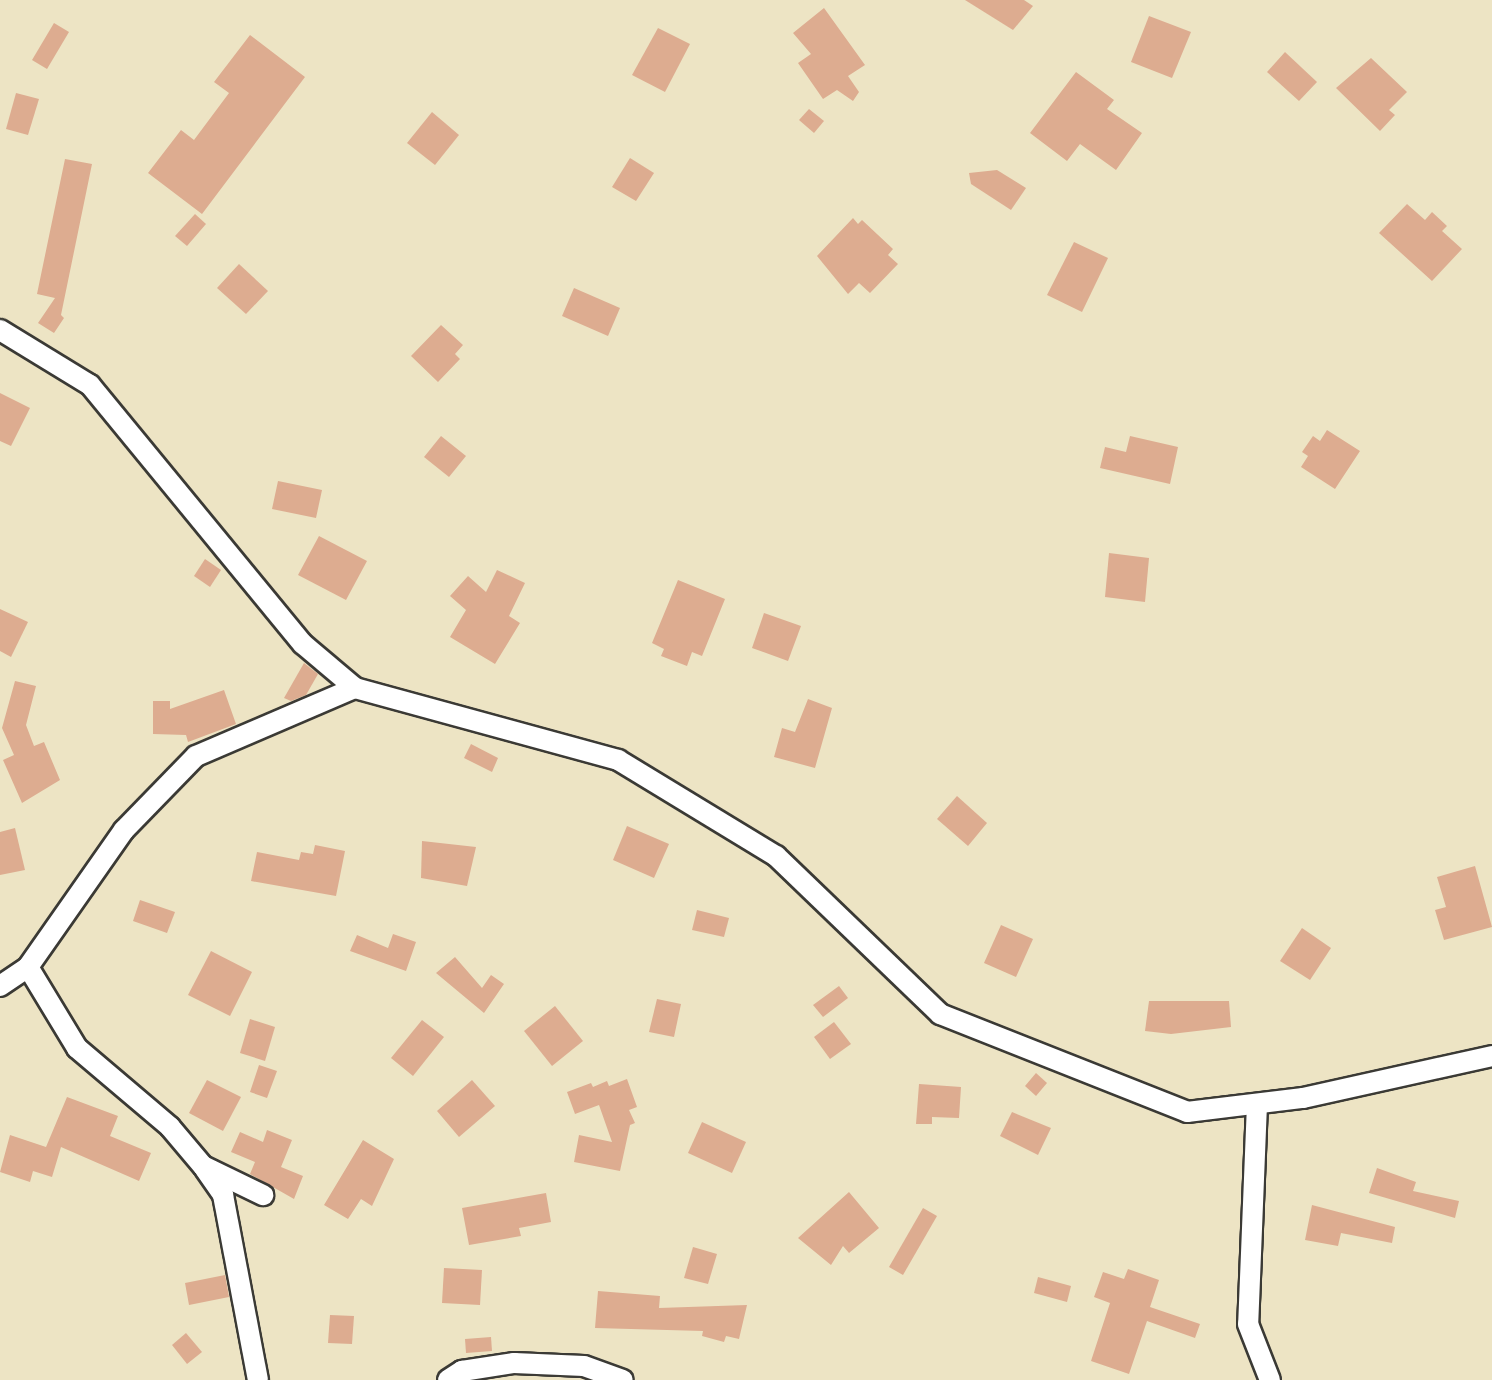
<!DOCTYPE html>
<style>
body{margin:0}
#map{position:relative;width:1492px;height:1380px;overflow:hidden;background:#ede4c4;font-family:Mali,sans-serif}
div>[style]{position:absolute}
.building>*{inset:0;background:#ddac90}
.roads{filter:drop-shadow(2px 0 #3b3a35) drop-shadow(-2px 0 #3b3a35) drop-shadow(0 2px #3b3a35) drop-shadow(0 -2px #3b3a35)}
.minor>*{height:20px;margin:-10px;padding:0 10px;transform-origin:10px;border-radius:10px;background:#fff}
span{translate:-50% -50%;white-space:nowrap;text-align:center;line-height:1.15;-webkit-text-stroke:8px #fcf5e5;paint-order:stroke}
</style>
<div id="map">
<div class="building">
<i style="clip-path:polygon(965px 0,1024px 0,1033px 6px,1013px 30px)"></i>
<i style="clip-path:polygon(824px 8px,865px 65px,848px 76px,859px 92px,853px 101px,837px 90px,823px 99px,798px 63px,811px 54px,793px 33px)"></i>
<i style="clip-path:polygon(1149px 16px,1191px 32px,1172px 78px,1131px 62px)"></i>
<i style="clip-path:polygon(54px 23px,69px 32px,47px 69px,32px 60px)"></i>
<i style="clip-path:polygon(658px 28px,690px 44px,665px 92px,632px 75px)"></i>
<i style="clip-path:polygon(250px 35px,305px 77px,202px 214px,148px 173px,181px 130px,194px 140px,229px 93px,214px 82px)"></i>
<i style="clip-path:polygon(1285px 52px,1317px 82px,1299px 101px,1267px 72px)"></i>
<i style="clip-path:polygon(1371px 58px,1407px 92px,1389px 110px,1395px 115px,1380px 131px,1336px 88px)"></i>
<i style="clip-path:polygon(1076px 72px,1114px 100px,1107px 109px,1142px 133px,1116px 170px,1080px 144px,1067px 161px,1030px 133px)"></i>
<i style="clip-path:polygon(16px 93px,39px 99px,28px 135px,6px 129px)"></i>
<i style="clip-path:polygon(809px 109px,824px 121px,814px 133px,799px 120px)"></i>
<i style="clip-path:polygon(432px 112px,459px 135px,435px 165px,407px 143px)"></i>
<i style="clip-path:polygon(630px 158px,654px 173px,636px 201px,612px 187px)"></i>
<i style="clip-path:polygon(65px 159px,92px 164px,61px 315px,64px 318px,54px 333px,38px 323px,55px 298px,37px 294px)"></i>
<i style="clip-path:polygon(997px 170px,1026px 188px,1011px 210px,971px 184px,969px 173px)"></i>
<i style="clip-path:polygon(1407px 204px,1425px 220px,1432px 212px,1447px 226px,1442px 231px,1462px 249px,1432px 281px,1379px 233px)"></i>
<i style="clip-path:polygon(195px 214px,206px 224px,187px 246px,175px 236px)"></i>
<i style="clip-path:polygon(853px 218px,858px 224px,862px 220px,893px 249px,888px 255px,898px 264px,870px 293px,859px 283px,848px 294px,817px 256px)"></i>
<i style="clip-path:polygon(1074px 242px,1108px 258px,1082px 312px,1047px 295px)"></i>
<i style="clip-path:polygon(239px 264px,268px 291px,246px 314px,217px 288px)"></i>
<i style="clip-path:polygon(574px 288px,620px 308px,608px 336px,562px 316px)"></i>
<i style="clip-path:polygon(441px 325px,463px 345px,455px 354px,460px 359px,438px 382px,411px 356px)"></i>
<i style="clip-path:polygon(0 393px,30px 408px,11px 446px,0 441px)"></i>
<i style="clip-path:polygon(1327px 430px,1360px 451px,1335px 489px,1301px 467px,1308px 456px,1302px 452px,1313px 436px,1320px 441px)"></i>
<i style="clip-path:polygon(441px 436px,466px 456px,449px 477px,424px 457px)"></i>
<i style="clip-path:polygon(1130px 436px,1178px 447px,1170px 484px,1100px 468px,1105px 447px,1126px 452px)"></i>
<i style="clip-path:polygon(278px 481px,322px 490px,316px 518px,272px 509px)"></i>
<i style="clip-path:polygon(319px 536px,367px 561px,346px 600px,298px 575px)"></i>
<i style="clip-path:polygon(1109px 553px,1149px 558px,1145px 602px,1105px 597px)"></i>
<i style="clip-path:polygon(205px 559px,221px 570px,210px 587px,194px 576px)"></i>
<i style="clip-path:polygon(497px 570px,525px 583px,509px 616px,520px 623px,495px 664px,450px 637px,466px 610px,450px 596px,468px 576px,486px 592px)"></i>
<i style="clip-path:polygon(678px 580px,725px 599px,702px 656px,692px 652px,687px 666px,661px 656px,664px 649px,652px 643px)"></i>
<i style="clip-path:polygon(0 609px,28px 622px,11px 657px,0 651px)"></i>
<i style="clip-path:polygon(764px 613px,801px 626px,788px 661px,752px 648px)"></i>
<i style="clip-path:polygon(304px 663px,318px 674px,306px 695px,291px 701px,284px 698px)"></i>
<i style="clip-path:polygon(15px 681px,36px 686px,26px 725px,34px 746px,44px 742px,60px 780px,22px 803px,3px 760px,14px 755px,2px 728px)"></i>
<i style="clip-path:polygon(224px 690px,236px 724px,188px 742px,186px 735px,153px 734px,153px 701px,170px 701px,170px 709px)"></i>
<i style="clip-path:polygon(808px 699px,832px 708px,815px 768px,774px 757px,782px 728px,795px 732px)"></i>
<i style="clip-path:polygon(471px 744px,498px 758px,492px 772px,464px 758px)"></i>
<i style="clip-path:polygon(957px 796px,987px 823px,968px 846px,937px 819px)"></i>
<i style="clip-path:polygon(627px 826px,669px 844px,654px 878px,613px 860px)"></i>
<i style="clip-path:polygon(15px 828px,25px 870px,0 875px,0 832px)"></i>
<i style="clip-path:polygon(422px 841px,476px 847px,467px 886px,421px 878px)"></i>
<i style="clip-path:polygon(315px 845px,345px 851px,336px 896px,251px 881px,257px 852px,299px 860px,301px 852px,313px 854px)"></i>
<i style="clip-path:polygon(1475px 866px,1492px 927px,1444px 940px,1435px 910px,1446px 907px,1437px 877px)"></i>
<i style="clip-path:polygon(140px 900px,175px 912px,167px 933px,133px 921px)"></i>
<i style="clip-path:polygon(697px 910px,729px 918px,724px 937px,692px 930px)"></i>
<i style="clip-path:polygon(1001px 925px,1033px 939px,1016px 977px,984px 963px)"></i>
<i style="clip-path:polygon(1302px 928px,1331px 948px,1310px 980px,1280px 961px)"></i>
<i style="clip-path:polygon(393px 934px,416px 942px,406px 971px,350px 951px,357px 935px,388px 948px)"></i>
<i style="clip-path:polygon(211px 951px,252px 972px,230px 1016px,188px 995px)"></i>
<i style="clip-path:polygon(455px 957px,482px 988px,491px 975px,504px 984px,484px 1013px,436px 973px)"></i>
<i style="clip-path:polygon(839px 986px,848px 998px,823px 1017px,813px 1005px)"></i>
<i style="clip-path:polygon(657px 999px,681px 1004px,674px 1037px,649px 1032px)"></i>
<i style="clip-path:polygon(1149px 1001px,1229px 1001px,1231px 1027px,1171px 1034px,1145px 1031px)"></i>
<i style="clip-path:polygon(555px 1006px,583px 1041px,552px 1066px,524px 1031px)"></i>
<i style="clip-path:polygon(250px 1019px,275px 1027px,265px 1061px,240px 1053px)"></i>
<i style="clip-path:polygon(422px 1020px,444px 1037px,413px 1076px,391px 1058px)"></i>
<i style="clip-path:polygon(834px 1022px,851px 1044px,830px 1059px,814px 1037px)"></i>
<i style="clip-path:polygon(259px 1065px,277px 1071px,267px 1098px,250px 1092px)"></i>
<i style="clip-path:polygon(1036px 1073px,1047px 1083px,1036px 1096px,1025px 1086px)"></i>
<i style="clip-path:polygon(627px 1079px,637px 1107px,629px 1110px,635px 1123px,630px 1125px,620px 1171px,574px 1162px,579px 1135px,612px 1142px,599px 1105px,575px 1114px,567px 1092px,591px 1083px,593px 1087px,607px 1081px,609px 1086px)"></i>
<i style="clip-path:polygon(207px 1080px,241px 1097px,223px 1131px,189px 1113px)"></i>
<i style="clip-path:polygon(472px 1080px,495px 1106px,459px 1137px,437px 1111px)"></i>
<i style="clip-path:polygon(919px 1084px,961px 1087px,959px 1118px,932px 1117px,932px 1124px,916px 1124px)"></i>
<i style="clip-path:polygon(67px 1097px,118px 1116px,110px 1136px,151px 1153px,139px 1181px,61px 1147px,52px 1177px,33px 1171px,30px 1182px,0 1172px,10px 1135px,46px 1147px)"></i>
<i style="clip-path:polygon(1012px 1112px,1051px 1128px,1038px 1155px,1000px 1136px)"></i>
<i style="clip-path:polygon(702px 1122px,746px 1142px,732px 1173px,688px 1153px)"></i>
<i style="clip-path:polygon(267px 1130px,292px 1140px,281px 1167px,303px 1176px,294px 1199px,250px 1174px,255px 1162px,231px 1152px,240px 1132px,263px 1142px)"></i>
<i style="clip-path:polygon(363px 1140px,394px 1159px,372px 1206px,361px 1199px,348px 1219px,324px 1205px)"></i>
<i style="clip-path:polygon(1377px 1168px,1416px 1182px,1413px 1191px,1459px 1201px,1455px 1218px,1369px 1193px)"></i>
<i style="clip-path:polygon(849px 1192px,879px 1228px,849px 1253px,843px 1246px,831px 1265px,798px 1238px)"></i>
<i style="clip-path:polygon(546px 1193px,551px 1222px,519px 1228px,521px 1236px,469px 1245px,462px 1208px)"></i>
<i style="clip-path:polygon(1312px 1205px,1395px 1227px,1392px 1243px,1341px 1233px,1338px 1246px,1305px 1240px)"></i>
<i style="clip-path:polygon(923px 1208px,937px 1216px,903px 1275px,889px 1267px)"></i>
<i style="clip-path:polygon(693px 1247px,717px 1254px,708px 1284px,684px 1278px)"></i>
<i style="clip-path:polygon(444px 1268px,482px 1270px,480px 1305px,442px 1303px)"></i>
<i style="clip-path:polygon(1128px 1269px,1159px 1280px,1150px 1307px,1200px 1324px,1195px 1338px,1147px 1321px,1129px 1374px,1091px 1361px,1110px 1303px,1094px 1297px,1103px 1272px,1124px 1279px)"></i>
<i style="clip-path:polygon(225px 1275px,229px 1297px,189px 1305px,185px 1283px)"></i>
<i style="clip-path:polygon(1038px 1277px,1071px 1286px,1067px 1302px,1034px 1293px)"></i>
<i style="clip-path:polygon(598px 1291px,660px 1296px,659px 1308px,747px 1305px,739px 1339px,726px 1336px,724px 1342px,702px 1336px,703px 1331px,595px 1328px)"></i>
<i style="clip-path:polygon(330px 1315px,354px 1316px,352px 1344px,328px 1343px)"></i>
<i style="clip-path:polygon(186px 1333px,202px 1352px,187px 1364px,172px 1345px)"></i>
<i style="clip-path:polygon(491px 1337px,492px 1351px,466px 1353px,465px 1339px)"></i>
</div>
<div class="roads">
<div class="minor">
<i style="left:0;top:330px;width:105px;rotate:31.4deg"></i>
<i style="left:90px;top:385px;width:335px;rotate:50.6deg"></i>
<i style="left:303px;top:644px;width:68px;rotate:40.2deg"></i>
<i style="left:355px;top:688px;width:273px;rotate:15.3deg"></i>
<i style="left:618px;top:760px;width:185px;rotate:31.3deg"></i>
<i style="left:776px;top:856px;width:228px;rotate:43.9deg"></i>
<i style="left:940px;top:1014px;width:266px;rotate:21.6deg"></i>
<i style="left:1187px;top:1112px;width:117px;rotate:-6.9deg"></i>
<i style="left:1303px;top:1098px;width:194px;rotate:-12.5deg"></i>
<i style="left:28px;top:967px;width:95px;rotate:58.8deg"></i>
<i style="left:77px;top:1048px;width:122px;rotate:40.3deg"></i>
<i style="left:170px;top:1127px;width:51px;rotate:49.8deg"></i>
<i style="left:203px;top:1166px;width:67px;rotate:25.8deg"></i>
<i style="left:0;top:986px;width:34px;rotate:-34deg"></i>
<i style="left:28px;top:967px;width:167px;rotate:-55deg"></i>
<i style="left:124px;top:830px;width:103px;rotate:-45.8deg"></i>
<i style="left:196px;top:756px;width:173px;rotate:-23.2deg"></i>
<i style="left:1257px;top:1104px;width:220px;rotate:92.3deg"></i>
<i style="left:1248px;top:1324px;width:60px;rotate:68.6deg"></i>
<i style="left:205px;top:1169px;width:32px;rotate:55deg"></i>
<i style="left:223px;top:1195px;width:188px;rotate:79.3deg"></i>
<i style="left:448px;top:1380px;width:17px;rotate:-33deg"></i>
<i style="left:462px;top:1371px;width:53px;rotate:-8.7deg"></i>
<i style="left:514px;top:1363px;width:70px;rotate:2.5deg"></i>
<i style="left:584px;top:1366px;width:41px;rotate:19.7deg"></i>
</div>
</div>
</div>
